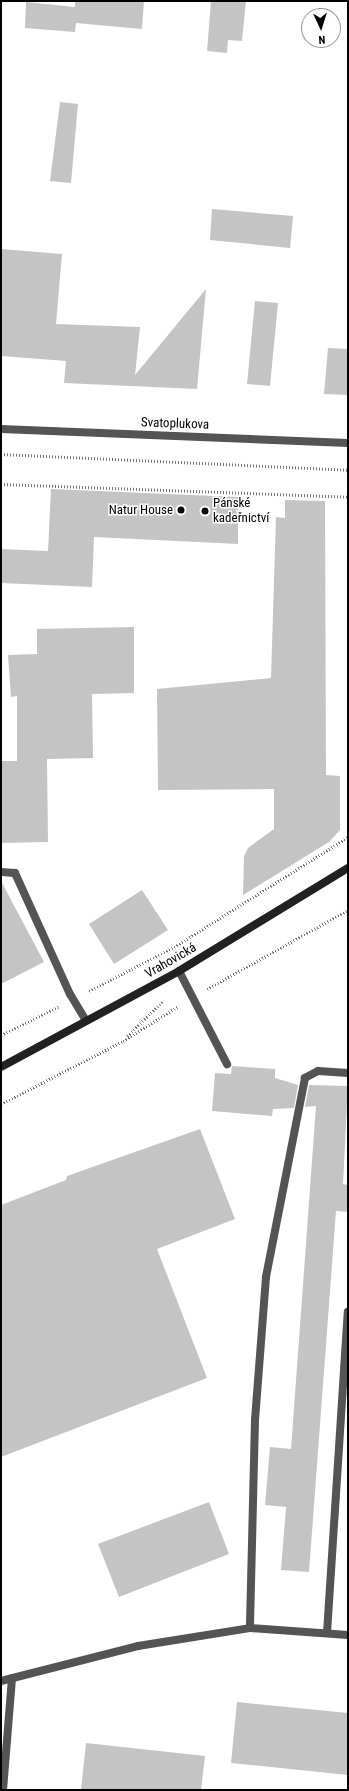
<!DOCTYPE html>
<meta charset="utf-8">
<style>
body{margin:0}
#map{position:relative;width:349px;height:1791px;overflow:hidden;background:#fff;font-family:"Roboto Condensed",sans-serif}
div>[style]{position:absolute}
.building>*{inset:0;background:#c4c4c4}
.path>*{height:2.5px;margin-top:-1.25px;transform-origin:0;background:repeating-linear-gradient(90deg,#767676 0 1px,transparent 0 3px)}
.lane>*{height:8px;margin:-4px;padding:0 4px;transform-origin:4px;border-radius:4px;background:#545454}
.street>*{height:8px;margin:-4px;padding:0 4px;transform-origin:4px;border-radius:4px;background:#545454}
.secondary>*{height:8px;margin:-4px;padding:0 4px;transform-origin:4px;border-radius:4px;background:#212121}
.dots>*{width:11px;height:11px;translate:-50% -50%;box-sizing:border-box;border:2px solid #fff;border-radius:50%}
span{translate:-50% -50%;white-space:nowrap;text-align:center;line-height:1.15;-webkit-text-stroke:3px #fff;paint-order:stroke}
.street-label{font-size:13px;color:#000}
.poi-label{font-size:13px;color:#000}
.left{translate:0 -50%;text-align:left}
.right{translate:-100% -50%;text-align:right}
.frame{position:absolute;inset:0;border:2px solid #000;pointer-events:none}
.north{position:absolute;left:301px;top:8px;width:40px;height:40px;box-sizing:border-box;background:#fff;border:1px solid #999;border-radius:50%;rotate:176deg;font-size:11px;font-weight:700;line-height:16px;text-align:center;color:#000}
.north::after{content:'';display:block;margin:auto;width:14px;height:18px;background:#000;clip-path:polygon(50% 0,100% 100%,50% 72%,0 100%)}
</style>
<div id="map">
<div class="building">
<i style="clip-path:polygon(75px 1px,144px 1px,142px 29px,76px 23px,75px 32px,25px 28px,26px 2px,75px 7px)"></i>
<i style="clip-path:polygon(211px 1px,246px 1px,242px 41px,228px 40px,227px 53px,207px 51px)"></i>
<i style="clip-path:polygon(60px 102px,78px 104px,71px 183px,50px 181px)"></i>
<i style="clip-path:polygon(212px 209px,293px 216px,290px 248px,210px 240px)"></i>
<i style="clip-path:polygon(1px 249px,62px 254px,56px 324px,140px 327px,135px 375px,206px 289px,197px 389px,64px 383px,66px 361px,1px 356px)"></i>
<i style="clip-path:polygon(255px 301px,278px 303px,270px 386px,247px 384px)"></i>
<i style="clip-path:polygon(328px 348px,348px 349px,348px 395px,324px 394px)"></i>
<i style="clip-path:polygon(51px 489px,238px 497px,238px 544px,94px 537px,92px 587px,1px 583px,1px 549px,48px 551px)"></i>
<i style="clip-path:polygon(285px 500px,325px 501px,326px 775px,340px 776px,340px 830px,329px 842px,243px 895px,244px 856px,248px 848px,274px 829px,274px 789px,158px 790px,157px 689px,271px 678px,276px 517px,285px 518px)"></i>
<i style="clip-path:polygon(134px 627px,134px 693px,92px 694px,93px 758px,47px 759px,48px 842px,1px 843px,1px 761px,17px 761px,17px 696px,11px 697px,8px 655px,37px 654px,37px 629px)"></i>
<i style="clip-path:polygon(1px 881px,44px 962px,1px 984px)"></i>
<i style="clip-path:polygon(142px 890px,168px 930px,114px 964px,89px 924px)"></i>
<i style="clip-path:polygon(232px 1066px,275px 1069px,275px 1078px,298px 1085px,294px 1108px,273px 1109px,272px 1116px,212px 1111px,215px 1073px,231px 1074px)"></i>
<i style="clip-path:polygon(309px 1085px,348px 1086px,343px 1184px,348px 1185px,348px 1212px,336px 1211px,309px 1572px,281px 1570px,286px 1507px,265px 1505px,270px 1447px,291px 1449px,316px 1106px,305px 1107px)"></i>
<i style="clip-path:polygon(200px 1129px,235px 1219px,157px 1249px,207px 1378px,1px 1457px,1px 1205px,66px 1180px,67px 1176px)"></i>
<i style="clip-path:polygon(209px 1502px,229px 1554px,119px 1597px,98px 1544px)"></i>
<i style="clip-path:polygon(237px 1702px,348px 1713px,348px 1775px,231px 1763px)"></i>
<i style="clip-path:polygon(86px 1743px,205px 1756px,201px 1790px,81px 1790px)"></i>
</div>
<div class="path">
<i style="left:1px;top:454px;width:347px;rotate:2.6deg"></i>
<i style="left:1px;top:484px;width:347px;rotate:2.1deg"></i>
<i style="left:207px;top:989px;width:162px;rotate:-29.3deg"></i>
<i style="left:89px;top:991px;width:96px;rotate:-27.4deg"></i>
<i style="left:174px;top:947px;width:206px;rotate:-32.3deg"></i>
<i style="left:1px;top:1035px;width:64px;rotate:-26.2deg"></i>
<i style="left:127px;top:1036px;width:49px;rotate:-44.2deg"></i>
<i style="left:1px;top:1104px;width:137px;rotate:-27.3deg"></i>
<i style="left:123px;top:1041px;width:64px;rotate:-32.2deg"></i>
</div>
<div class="lane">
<i style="left:1px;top:872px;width:14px;rotate:4deg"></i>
<i style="left:15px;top:873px;width:133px;rotate:65.6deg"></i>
<i style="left:70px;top:994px;width:31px;rotate:59deg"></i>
<i style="left:179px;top:971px;width:105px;rotate:62.7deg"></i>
<i style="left:348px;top:1073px;width:30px;rotate:-176deg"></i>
<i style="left:318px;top:1071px;width:15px;rotate:152deg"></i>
<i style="left:305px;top:1078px;width:203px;rotate:101.1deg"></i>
<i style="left:266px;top:1277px;width:143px;rotate:94.4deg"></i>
<i style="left:255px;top:1420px;width:208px;rotate:91.4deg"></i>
<i style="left:250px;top:1628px;width:98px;rotate:4.1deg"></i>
<i style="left:327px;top:1633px;width:322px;rotate:-86.3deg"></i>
<i style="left:1px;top:1681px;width:141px;rotate:-14.3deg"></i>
<i style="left:138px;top:1646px;width:113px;rotate:-9.1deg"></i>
<i style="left:3px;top:1790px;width:112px;rotate:-85.4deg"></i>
</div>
<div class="street">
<i style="left:1px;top:429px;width:347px;rotate:2.3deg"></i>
</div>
<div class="secondary">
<i style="left:1px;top:1067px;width:202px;rotate:-28.3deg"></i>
<i style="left:179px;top:971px;width:198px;rotate:-31.4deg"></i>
</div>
<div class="dots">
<i style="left:181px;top:510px;background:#000"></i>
<i style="left:205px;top:511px;background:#000"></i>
</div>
<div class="street-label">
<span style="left:175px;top:424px;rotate:2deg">Svatoplukova</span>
<span style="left:171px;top:961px;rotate:-30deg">Vrahovická</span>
</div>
<div class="poi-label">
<span class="left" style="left:213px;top:511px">Pánské<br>kadeřnictví</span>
<span class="right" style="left:173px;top:510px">Natur House</span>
</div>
<div class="frame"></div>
<div class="north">N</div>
</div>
